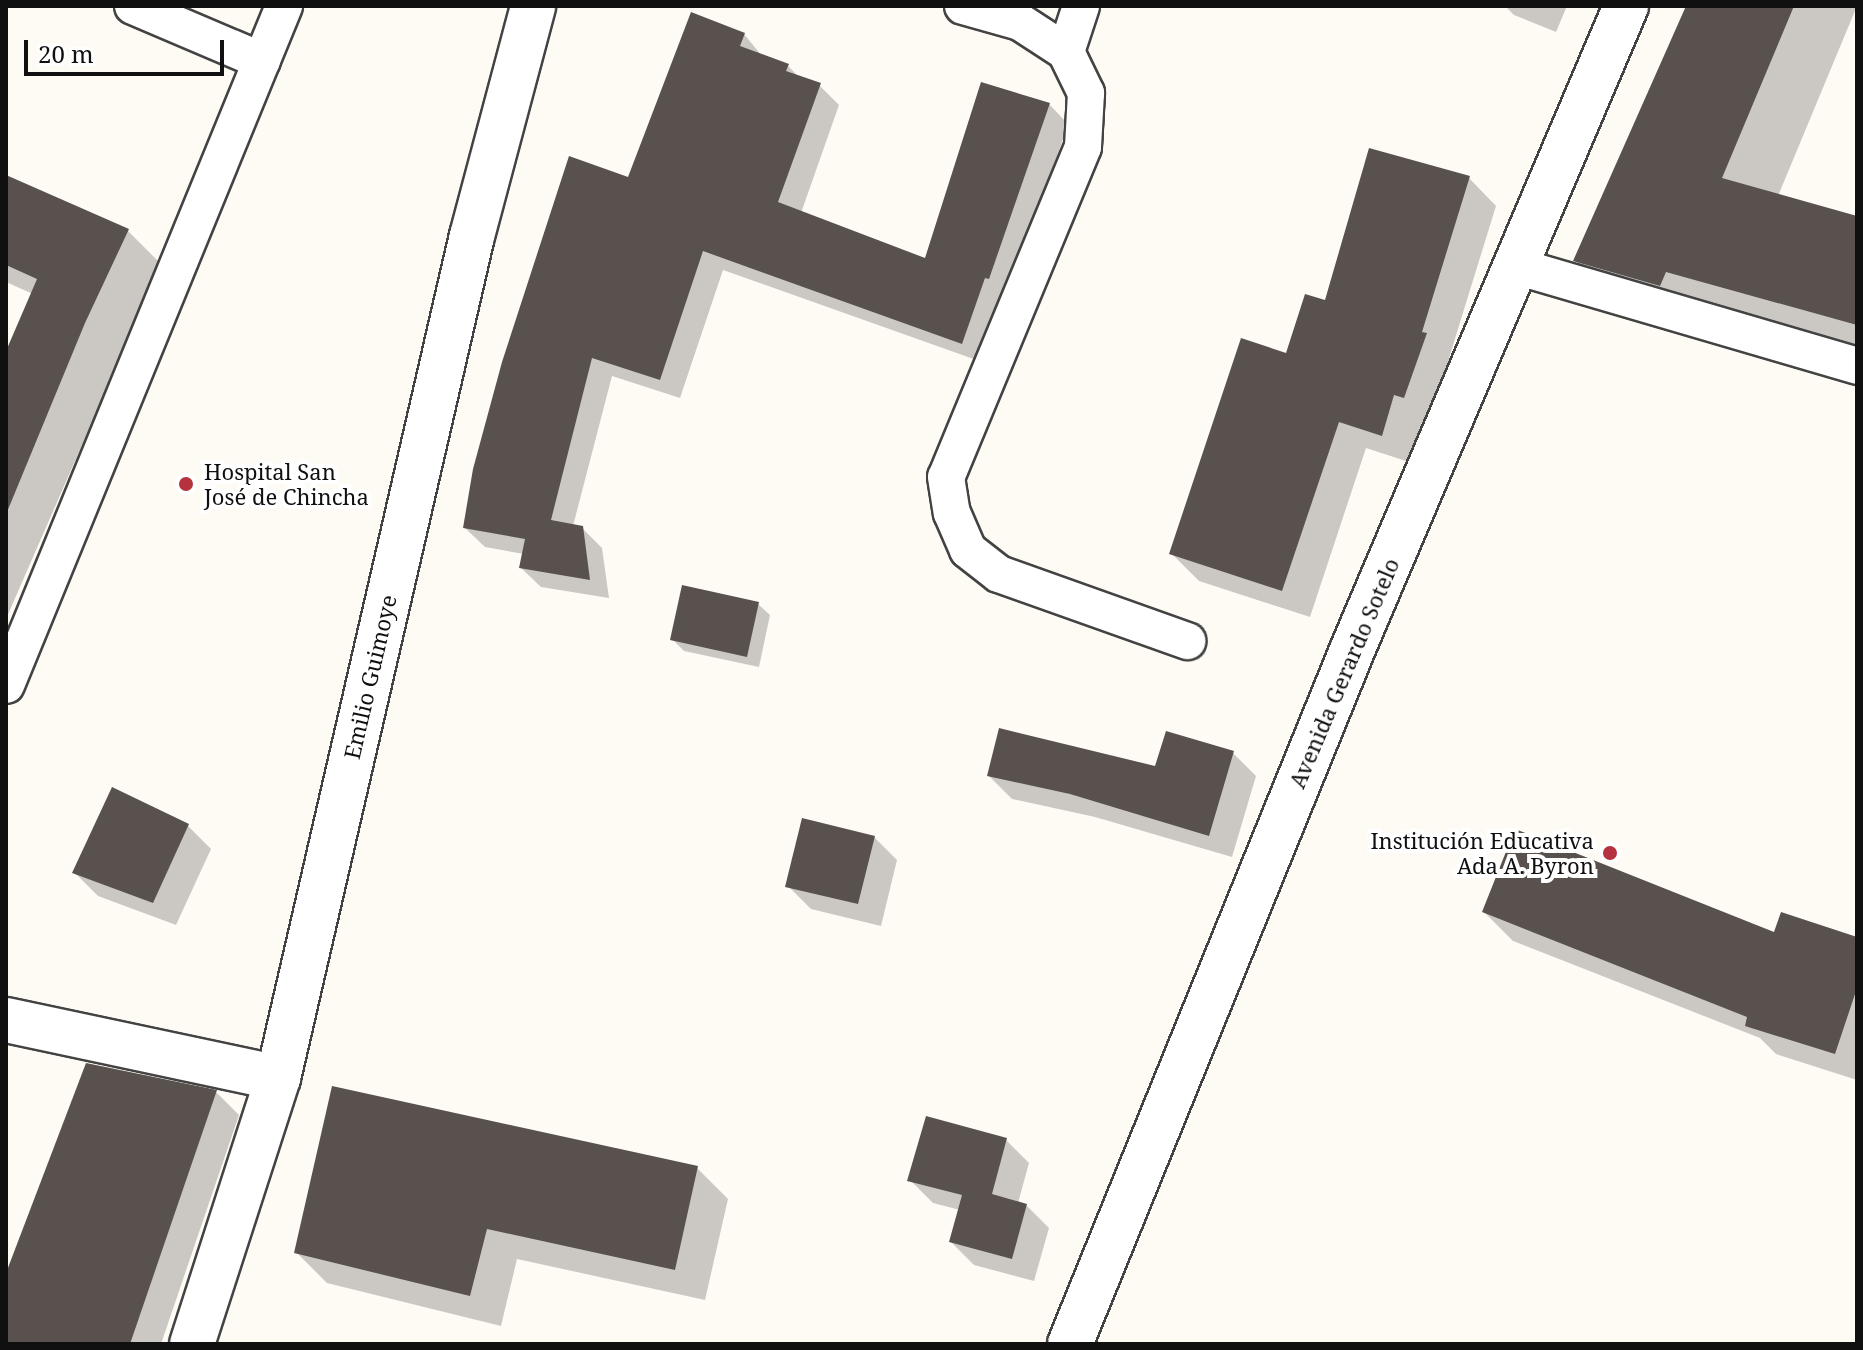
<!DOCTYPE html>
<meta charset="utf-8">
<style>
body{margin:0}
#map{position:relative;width:1863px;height:1350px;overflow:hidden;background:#fefbf4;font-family:"Noto Serif",serif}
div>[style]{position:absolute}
.shadow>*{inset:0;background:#0003}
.building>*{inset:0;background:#58514d}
.roads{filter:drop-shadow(2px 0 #434343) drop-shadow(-2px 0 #434343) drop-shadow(0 2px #434343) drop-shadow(0 -2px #434343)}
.service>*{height:36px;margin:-18px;padding:0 18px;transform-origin:18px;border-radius:18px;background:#fff}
.minor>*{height:44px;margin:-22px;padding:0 22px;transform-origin:22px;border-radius:22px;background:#fff}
.tertiary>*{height:44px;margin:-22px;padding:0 22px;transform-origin:22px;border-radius:22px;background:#fff}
.dots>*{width:22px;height:22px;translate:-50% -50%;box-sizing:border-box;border:4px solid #fff;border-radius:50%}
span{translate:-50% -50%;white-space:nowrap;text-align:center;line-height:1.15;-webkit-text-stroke:8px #fff;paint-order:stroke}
.poi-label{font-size:22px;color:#101010}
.left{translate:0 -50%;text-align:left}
.right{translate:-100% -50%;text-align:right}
.street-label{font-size:22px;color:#101010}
.frame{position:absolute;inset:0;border:8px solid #101010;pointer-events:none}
.scale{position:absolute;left:24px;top:40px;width:200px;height:36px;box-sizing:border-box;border:4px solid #101010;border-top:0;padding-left:10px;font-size:24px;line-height:28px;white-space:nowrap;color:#101010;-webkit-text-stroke:6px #fff;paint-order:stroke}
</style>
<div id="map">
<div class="shadow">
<i style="clip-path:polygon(1505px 6px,1567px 6px,1556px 32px,1514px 15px)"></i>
<i style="clip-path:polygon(1688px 6px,1857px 6px,1778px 196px,1857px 218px,1857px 356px,1620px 305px,1575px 260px)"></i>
<i style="clip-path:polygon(744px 34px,762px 56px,788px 66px,800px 78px,819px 85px,839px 105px,801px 213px,926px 260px,1049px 104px,1068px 124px,1009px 298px,982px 362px,723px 270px,680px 398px,612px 376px,573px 526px,582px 528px,602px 548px,609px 598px,541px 587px,521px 568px,524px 554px,485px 547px,465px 528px,629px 179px)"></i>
<i style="clip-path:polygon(6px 178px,128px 231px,161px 264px,6px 619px,6px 356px,33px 294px,6px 282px)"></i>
<i style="clip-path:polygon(1469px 178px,1496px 206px,1449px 358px,1453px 363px,1432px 425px,1422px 422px,1409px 462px,1366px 448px,1310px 617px,1199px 581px,1171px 553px,1287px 355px,1326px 302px)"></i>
<i style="clip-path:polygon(758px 604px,770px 615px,759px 667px,684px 651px,672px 639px)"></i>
<i style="clip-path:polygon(1233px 753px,1256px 776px,1232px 857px,1095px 817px,1012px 799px,989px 776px,1157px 768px)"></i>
<i style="clip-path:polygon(188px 826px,211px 849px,176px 925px,98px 896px,75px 873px)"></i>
<i style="clip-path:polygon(874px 837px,897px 860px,881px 926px,811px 909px,788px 886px)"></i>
<i style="clip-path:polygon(1484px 912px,1857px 939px,1857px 1080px,1776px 1054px,1760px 1038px,1513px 941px)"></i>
<i style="clip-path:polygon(216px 1092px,239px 1115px,161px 1344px,6px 1344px,6px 1279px)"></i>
<i style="clip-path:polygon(1006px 1140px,1029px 1163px,1018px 1203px,1026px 1205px,1049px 1228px,1034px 1281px,974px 1265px,951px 1242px,960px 1210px,933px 1203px,910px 1180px)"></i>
<i style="clip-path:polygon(697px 1168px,728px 1199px,705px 1300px,517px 1259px,501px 1326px,327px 1283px,296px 1252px)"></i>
</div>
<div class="building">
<i style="clip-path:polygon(1686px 6px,1794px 6px,1722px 178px,1857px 216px,1857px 325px,1666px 272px,1660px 286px,1573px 261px)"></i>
<i style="clip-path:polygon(691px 12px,745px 33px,740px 46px,789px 64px,786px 71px,821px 83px,778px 202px,925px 258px,981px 82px,1050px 103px,989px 279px,985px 278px,962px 344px,703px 251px,660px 380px,592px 358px,551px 520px,583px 526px,590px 580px,519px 568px,525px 539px,463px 528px,473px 469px,502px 362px,569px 156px,628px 177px)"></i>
<i style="clip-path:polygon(1369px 148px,1470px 176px,1422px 332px,1427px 333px,1404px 398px,1394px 395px,1382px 436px,1339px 422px,1282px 591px,1169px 554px,1241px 338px,1286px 353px,1305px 294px,1325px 300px)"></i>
<i style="clip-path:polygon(6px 175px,129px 229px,85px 323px,7px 512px,6px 351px,37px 279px,6px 265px)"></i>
<i style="clip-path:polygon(682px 585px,759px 602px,747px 657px,670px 640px)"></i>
<i style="clip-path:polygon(999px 728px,1155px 766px,1166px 731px,1234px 751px,1209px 836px,1070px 794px,987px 776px)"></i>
<i style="clip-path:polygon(112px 787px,189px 824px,153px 903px,72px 873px)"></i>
<i style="clip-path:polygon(802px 818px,875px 836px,858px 904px,785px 887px)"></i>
<i style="clip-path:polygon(1515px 829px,1774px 932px,1781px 912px,1857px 937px,1857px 988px,1835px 1054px,1745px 1026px,1747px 1017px,1482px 912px)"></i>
<i style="clip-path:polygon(86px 1063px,217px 1090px,130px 1344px,6px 1344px,6px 1273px)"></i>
<i style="clip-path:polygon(332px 1086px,698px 1166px,675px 1270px,487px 1229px,470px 1296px,294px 1253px)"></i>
<i style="clip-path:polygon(926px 1116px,1007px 1138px,992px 1194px,1027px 1204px,1012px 1259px,949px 1242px,962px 1195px,907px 1181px)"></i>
</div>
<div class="roads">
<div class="service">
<i style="left:133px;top:6px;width:140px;rotate:23.1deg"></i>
<i style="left:963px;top:6px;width:59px;rotate:15.7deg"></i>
<i style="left:1020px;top:22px;width:55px;rotate:33.1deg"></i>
<i style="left:1066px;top:52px;width:46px;rotate:64deg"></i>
<i style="left:1086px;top:93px;width:54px;rotate:93.2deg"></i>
<i style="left:1083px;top:147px;width:357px;rotate:112.5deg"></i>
<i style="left:946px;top:477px;width:36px;rotate:81deg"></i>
<i style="left:952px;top:513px;width:40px;rotate:66.6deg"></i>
<i style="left:968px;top:550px;width:39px;rotate:38deg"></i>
<i style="left:999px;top:574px;width:200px;rotate:19.6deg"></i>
<i style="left:1066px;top:52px;width:48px;rotate:-71.9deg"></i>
<i style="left:1516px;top:266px;width:355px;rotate:16.3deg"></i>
<i style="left:6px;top:685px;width:734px;rotate:-67.73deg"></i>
</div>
<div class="minor">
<i style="left:6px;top:1020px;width:278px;rotate:12deg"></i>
<i style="left:192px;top:1344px;width:280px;rotate:-72.1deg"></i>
<i style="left:278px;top:1078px;width:864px;rotate:-77.03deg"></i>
<i style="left:472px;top:236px;width:238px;rotate:-75.1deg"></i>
</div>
<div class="tertiary">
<i style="left:1070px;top:1344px;width:751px;rotate:-67.87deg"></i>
<i style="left:1353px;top:648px;width:698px;rotate:-66.96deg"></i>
</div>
</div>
<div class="dots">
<i style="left:186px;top:484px;background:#b5323f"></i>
<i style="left:1610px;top:853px;background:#b5323f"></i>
</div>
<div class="poi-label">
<span class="left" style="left:204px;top:484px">Hospital San<br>José de Chincha</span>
<span class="right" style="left:1594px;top:853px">Institución Educativa<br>Ada A. Byron</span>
</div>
<div class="street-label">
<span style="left:1344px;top:673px;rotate:-67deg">Avenida Gerardo Sotelo</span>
<span style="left:370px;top:677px;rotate:-77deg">Emilio Guimoye</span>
</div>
<div class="frame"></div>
<div class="scale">20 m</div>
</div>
